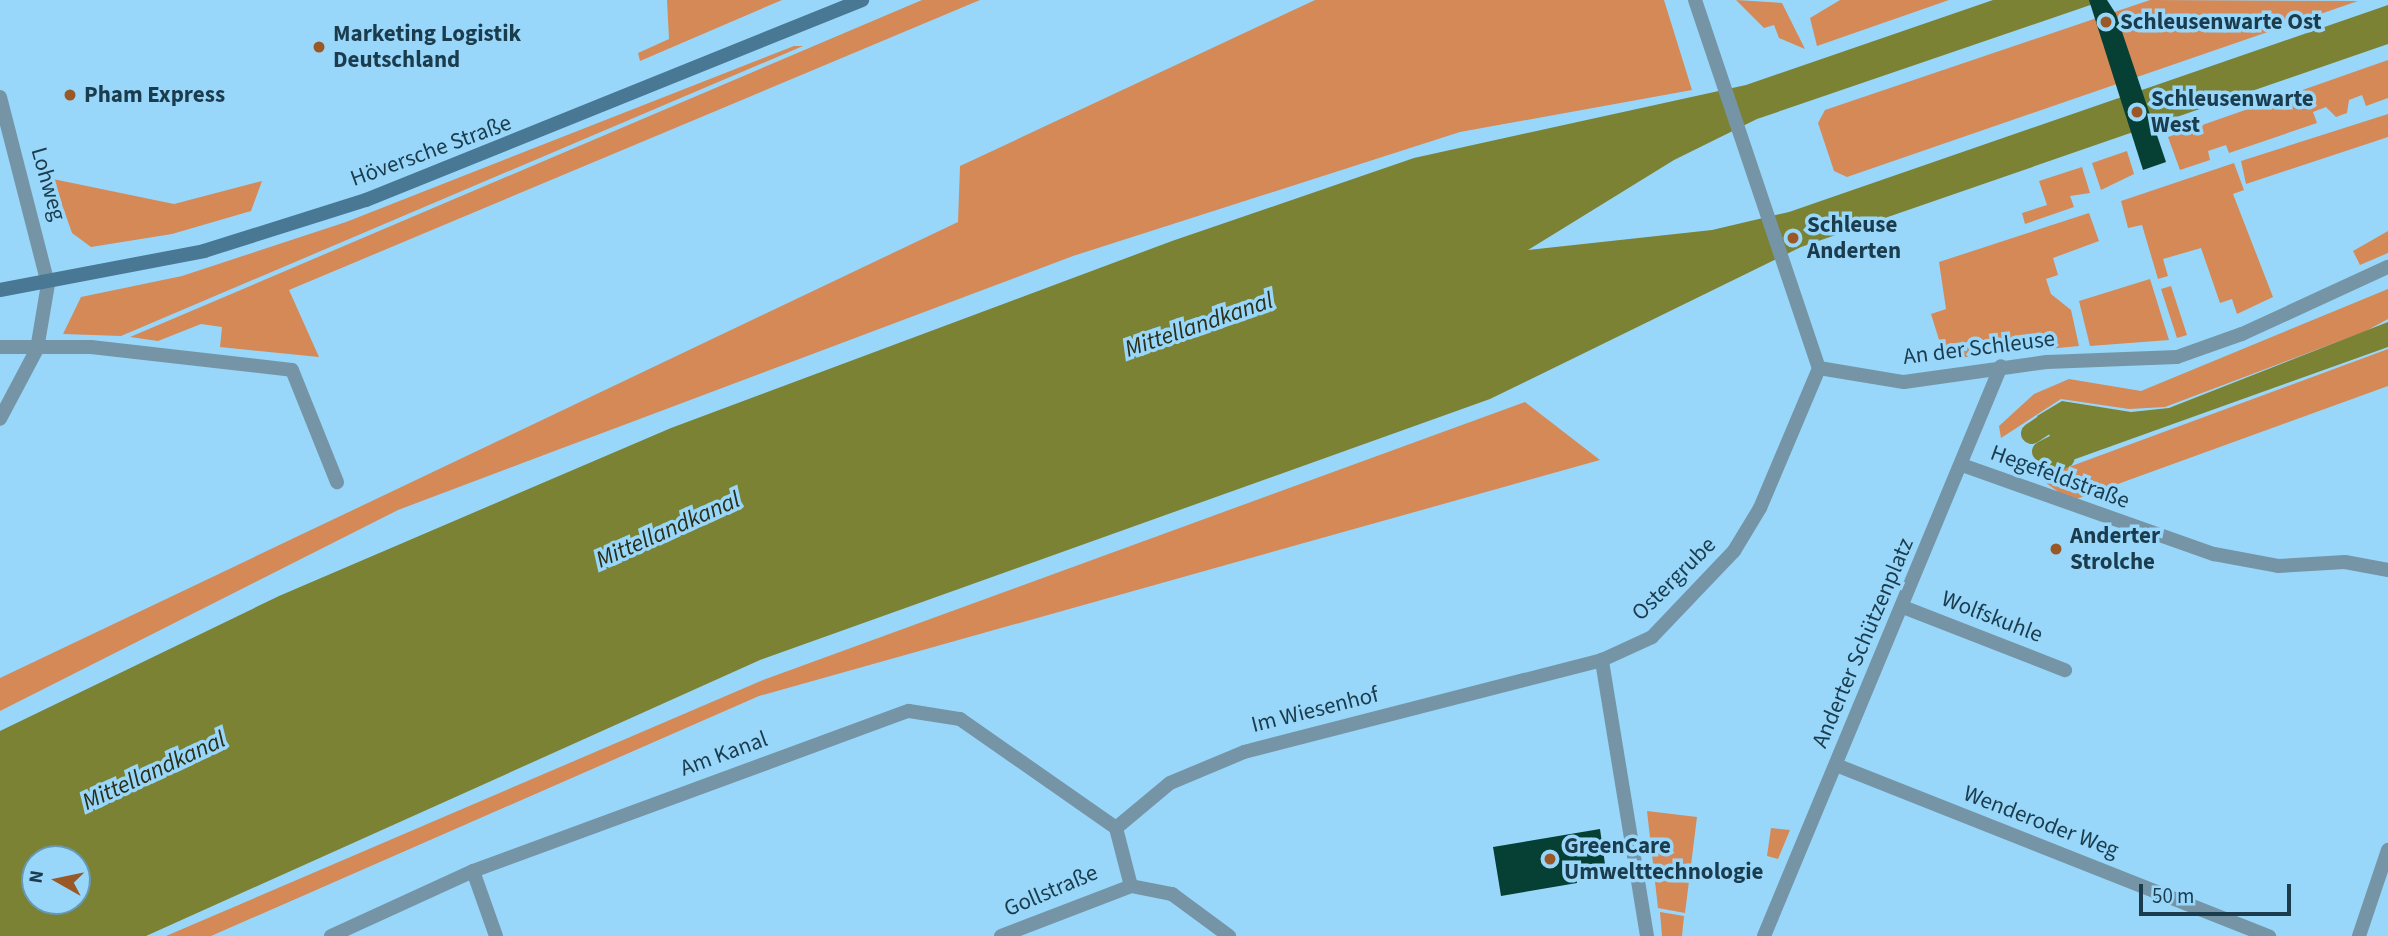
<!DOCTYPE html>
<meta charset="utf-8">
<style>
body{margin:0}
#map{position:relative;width:2388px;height:936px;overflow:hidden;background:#99d7fa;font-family:"Source Sans 3",sans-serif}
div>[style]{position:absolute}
.green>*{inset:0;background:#d58956}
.water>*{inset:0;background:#7b8234}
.canal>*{height:21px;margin:-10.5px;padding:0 10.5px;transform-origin:10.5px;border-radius:10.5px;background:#7b8234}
.building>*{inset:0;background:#063f33}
.minor>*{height:14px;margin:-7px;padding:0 7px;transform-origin:7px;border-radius:7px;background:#7595a7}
.secondary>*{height:14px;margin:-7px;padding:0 7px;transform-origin:7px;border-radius:7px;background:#487893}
.dots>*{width:19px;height:19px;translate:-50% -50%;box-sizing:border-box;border:4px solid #99d7fa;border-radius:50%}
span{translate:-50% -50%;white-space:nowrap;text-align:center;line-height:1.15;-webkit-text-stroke:7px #99d7fa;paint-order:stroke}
.poi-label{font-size:23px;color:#1a3c4d;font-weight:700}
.left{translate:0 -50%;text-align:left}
.street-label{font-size:23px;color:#1a3c4d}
.water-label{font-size:24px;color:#2c2e16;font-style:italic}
.north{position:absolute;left:21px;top:845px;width:70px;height:70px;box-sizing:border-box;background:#99d7fa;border:2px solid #6699b5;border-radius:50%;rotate:279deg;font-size:19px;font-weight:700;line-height:28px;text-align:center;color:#1a3c4d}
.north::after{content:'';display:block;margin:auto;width:24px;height:32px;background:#9b5827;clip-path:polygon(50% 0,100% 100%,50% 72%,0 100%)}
.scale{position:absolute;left:2139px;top:884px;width:152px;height:32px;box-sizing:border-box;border:4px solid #1a3c4d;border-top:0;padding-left:9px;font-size:21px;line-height:24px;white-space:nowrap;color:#1a3c4d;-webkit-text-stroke:5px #99d7fa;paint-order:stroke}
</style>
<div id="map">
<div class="green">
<i style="clip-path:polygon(667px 0,782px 0,640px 61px,638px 53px,669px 39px)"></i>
<i style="clip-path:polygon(922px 0,980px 0,289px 290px,319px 357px,220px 347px,222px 327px,201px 324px,158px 341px,130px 337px)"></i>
<i style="clip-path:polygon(1315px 0,1664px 0,1692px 90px,1460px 132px,1073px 256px,398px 510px,0 711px,0 678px,958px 222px,960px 166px)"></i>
<i style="clip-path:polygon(1736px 0,1782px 3px,1805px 49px,1779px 38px,1774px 25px,1764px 28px)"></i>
<i style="clip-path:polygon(1840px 0,1949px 0,1817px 46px,1810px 18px)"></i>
<i style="clip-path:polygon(2150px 0,2358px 1px,1847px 177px,1834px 171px,1818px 123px,1825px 110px)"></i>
<i style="clip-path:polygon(794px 46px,803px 46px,121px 336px,63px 334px,81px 297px,182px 276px,346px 222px)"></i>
<i style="clip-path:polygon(2388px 60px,2388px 98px,2366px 106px,2362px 95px,2349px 100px,2347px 113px,2336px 117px,2326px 107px,2313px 112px,2317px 123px,2229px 153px,2226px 145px,2208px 151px,2210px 160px,2180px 170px,2168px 137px)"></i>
<i style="clip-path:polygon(2388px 114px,2388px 137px,2246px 184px,2241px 161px)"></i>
<i style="clip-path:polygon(2127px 151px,2134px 174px,2101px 190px,2092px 163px)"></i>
<i style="clip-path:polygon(2234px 163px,2244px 190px,2233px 194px,2273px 297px,2237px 314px,2232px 299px,2220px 303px,2201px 248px,2163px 259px,2168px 276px,2158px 279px,2142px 225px,2128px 228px,2121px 201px)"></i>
<i style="clip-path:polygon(2082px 167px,2090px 193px,2070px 196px,2074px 207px,2025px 224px,2022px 213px,2047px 205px,2039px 181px)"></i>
<i style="clip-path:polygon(53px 179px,174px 204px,262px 181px,251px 211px,172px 234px,91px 247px,72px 233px)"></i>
<i style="clip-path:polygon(2089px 213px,2099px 241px,2053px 258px,2058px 275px,2046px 279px,2051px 294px,2071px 310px,2079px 346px,1945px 359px,1931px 314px,1946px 309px,1939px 262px)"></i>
<i style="clip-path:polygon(2388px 231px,2388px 253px,2360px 265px,2353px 251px)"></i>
<i style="clip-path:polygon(2150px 279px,2169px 340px,2090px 346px,2079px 301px)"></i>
<i style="clip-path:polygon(2171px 286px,2187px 335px,2177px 338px,2161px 289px)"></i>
<i style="clip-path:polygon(2388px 289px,2388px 319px,2366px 331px,2165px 407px,2129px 409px,2061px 399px,2001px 438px,1999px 426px,2034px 394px,2069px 379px,2141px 391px)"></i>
<i style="clip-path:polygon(2388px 349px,2388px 386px,2071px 501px,2039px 478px)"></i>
<i style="clip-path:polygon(1525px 402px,1600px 460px,759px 696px,211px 936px,166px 936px,763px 680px)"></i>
<i style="clip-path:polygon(1647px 811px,1697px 817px,1685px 913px,1658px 908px)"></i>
<i style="clip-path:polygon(1771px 828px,1790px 830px,1778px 859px,1767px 856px)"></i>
<i style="clip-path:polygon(1660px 912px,1684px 916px,1682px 936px,1662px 936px)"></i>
</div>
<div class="water">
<i style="clip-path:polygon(evenodd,1993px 0,2105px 0,1757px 119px,1674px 160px,1528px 250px,1712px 230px,1789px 212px,2388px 5px,2388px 44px,1801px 247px,1490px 399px,760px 660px,146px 936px,0 936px,0 731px,279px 596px,671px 428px,1172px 241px,1414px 158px,1746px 85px,1993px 0,35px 859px,77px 859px,77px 901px,35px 901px,35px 859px)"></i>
<i style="clip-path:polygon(2388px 322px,2388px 347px,2067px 462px,2037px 416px,2062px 401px,2131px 412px,2169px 408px)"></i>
</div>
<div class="canal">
<i style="left:2031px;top:433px;width:14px;rotate:-34deg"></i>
<i style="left:2042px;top:451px;width:44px;rotate:-27.1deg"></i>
<i style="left:2051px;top:463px;width:14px;rotate:-25deg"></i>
</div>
<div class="building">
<i style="clip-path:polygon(2089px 0,2107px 0,2116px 14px,2166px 162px,2143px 170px)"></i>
<i style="clip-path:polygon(1600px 829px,1606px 871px,1576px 876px,1577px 883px,1501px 896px,1493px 847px)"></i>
</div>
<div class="minor">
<i style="left:1695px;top:0;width:388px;rotate:71.4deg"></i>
<i style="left:0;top:97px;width:193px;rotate:75.6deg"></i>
<i style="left:48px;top:284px;width:66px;rotate:99.6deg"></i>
<i style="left:37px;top:349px;width:79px;rotate:117.9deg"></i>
<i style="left:0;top:347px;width:91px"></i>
<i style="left:91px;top:347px;width:202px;rotate:6.5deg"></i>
<i style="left:292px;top:370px;width:121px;rotate:68.1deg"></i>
<i style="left:1819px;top:368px;width:86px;rotate:9.4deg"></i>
<i style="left:1904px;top:382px;width:144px;rotate:-8deg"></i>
<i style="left:2047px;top:362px;width:130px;rotate:-2.2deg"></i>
<i style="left:2177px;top:357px;width:69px;rotate:-19.5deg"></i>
<i style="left:2242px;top:334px;width:161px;rotate:-24.7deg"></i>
<i style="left:1962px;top:465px;width:267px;rotate:19.5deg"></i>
<i style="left:2214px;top:554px;width:65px;rotate:10.6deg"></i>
<i style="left:2278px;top:566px;width:67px;rotate:-3.4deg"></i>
<i style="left:2345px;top:562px;width:44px;rotate:10.5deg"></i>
<i style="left:1903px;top:607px;width:174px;rotate:21.3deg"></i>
<i style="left:1836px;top:765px;width:466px;rotate:21.6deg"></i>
<i style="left:473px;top:871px;width:69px;rotate:70.5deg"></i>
<i style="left:1131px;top:886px;width:60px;rotate:-104.5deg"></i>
<i style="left:1116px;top:828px;width:70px;rotate:-39.8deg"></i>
<i style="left:1170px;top:783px;width:80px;rotate:-22.7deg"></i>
<i style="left:1244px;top:752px;width:370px;rotate:-14.4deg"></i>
<i style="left:331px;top:936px;width:156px;rotate:-24.6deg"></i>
<i style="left:473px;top:871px;width:464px;rotate:-20.2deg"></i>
<i style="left:909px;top:711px;width:52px;rotate:8.9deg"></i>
<i style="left:960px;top:719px;width:190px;rotate:34.9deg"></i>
<i style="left:1001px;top:936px;width:139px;rotate:-21deg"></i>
<i style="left:1131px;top:886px;width:42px;rotate:11deg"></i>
<i style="left:1172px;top:894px;width:71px;rotate:36.4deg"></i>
<i style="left:1647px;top:936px;width:280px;rotate:-99.3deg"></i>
<i style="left:1602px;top:660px;width:55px;rotate:-24.7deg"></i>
<i style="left:1652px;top:637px;width:119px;rotate:-46.4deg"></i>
<i style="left:1734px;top:551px;width:50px;rotate:-58.8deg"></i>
<i style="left:1760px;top:508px;width:152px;rotate:-67.1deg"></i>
<i style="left:1764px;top:936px;width:617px;rotate:-67.42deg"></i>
<i style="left:2359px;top:936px;width:91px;rotate:-71.4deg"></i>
</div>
<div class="secondary">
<i style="left:0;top:290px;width:208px;rotate:-10.8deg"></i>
<i style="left:204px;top:251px;width:170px;rotate:-17.5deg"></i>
<i style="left:366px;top:200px;width:535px;rotate:-21.96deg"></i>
</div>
<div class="dots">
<i style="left:2106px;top:22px;background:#9b5827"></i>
<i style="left:319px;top:47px;background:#9b5827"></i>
<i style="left:70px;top:95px;background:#9b5827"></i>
<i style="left:2137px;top:112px;background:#9b5827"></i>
<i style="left:1793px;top:238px;background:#9b5827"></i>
<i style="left:2056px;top:549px;background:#9b5827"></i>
<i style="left:1550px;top:859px;background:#9b5827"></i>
</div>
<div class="poi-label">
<span class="left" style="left:2120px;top:22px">Schleusenwarte Ost</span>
<span class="left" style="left:333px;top:47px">Marketing Logistik<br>Deutschland</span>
<span class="left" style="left:84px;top:95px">Pham Express</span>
<span class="left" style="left:2151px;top:112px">Schleusenwarte<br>West</span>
<span class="left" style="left:1807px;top:238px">Schleuse<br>Anderten</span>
<span class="left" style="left:2070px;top:549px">Anderter<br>Strolche</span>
<span class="left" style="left:1564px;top:859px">GreenCare<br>Umwelttechnologie</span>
</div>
<div class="street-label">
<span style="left:431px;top:151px;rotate:-20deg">Höversche Straße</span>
<span style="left:48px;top:184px;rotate:74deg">Lohweg</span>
<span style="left:1979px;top:348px;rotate:-7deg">An der Schleuse</span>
<span style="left:2060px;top:477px;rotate:20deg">Hegefeldstraße</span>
<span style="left:1674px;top:579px;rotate:-45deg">Ostergrube</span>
<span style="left:1992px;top:617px;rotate:21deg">Wolfskuhle</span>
<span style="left:1863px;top:643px;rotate:-67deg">Anderter Schützenplatz</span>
<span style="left:1315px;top:710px;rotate:-14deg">Im Wiesenhof</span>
<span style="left:724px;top:754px;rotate:-20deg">Am Kanal</span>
<span style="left:2041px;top:822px;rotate:21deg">Wenderoder Weg</span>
<span style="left:1051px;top:891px;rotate:-23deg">Gollstraße</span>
</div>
<div class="water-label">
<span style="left:1199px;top:325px;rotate:-19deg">Mittellandkanal</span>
<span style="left:668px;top:530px;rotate:-24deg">Mittellandkanal</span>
<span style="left:154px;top:771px;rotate:-25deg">Mittellandkanal</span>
</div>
<div class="north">N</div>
<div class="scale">50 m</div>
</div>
